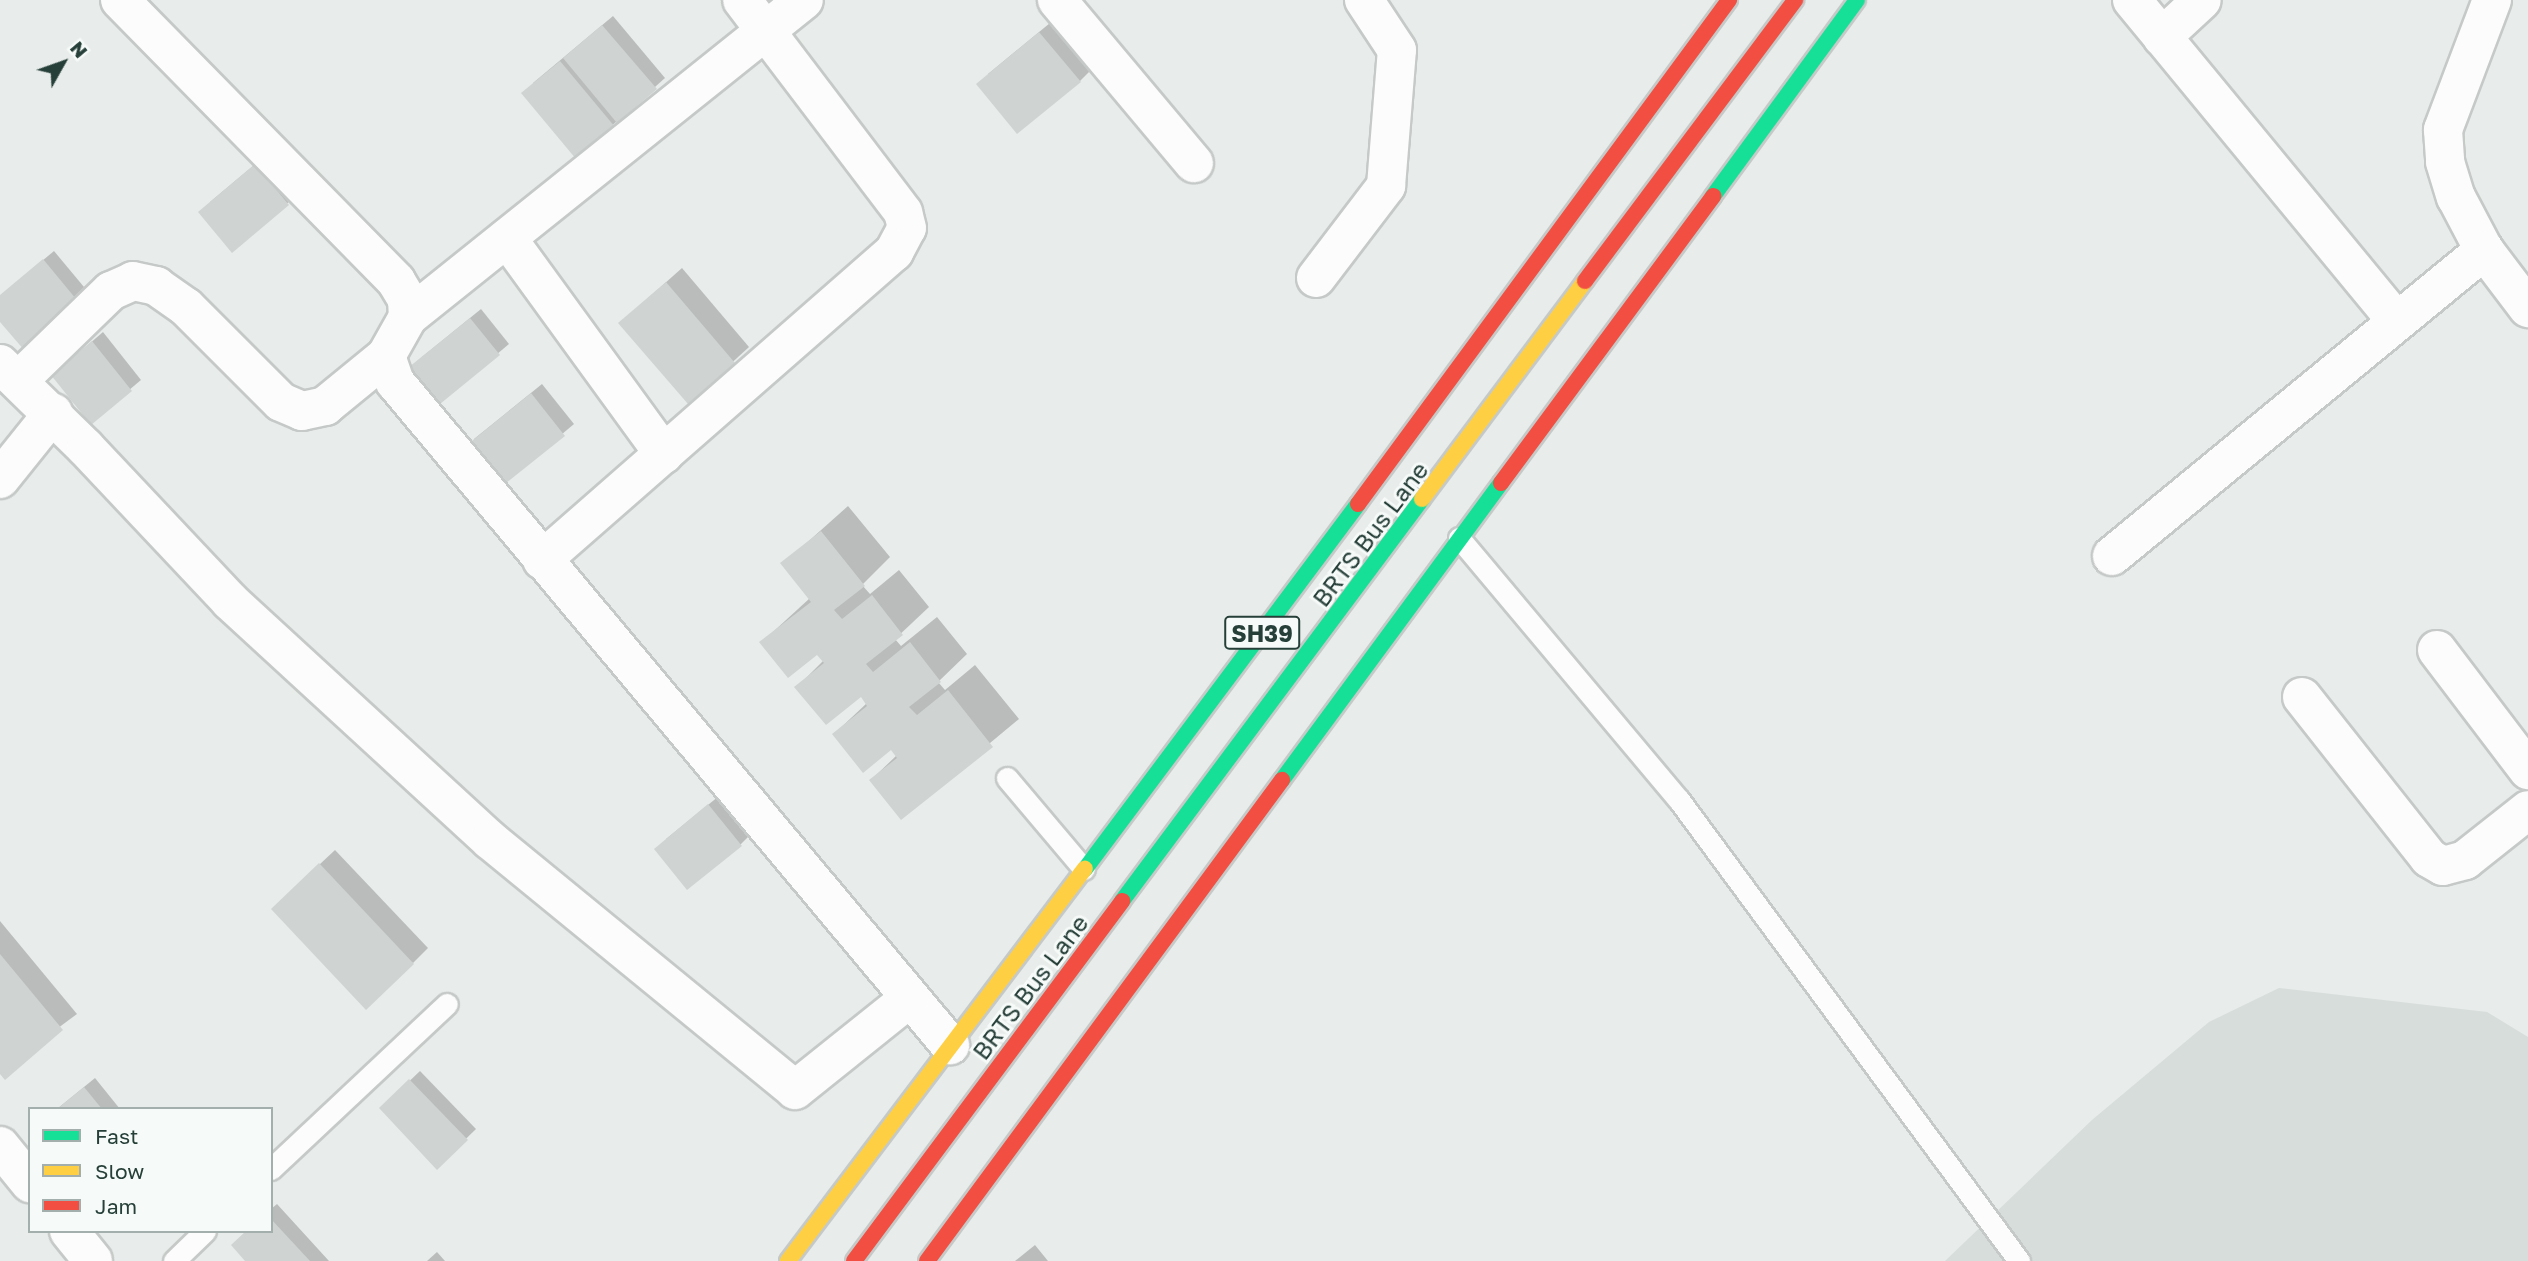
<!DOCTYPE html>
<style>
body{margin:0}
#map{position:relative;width:2528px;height:1261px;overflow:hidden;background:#e8ecea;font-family:"Golos Text",sans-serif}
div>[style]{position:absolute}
.built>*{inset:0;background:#d6ddda}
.shadow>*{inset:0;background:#0003}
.building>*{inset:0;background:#cfd3d2}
.roads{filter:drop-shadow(2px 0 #c5c9c7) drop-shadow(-2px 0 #c5c9c7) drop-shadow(0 2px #c5c9c7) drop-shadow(0 -2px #c5c9c7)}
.lane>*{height:21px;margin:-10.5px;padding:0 10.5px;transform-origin:10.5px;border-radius:10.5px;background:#fcfcfc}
.street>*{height:38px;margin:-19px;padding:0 19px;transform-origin:19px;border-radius:19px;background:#fcfcfc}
.fast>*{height:16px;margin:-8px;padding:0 8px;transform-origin:8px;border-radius:8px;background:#16e098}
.slow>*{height:16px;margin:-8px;padding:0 8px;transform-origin:8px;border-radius:8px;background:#ffcf43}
.jam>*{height:16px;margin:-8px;padding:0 8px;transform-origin:8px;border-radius:8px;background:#f24e42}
span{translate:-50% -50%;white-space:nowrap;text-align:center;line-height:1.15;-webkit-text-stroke:6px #f6faf8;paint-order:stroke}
.shield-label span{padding:2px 5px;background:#f6faf8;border:2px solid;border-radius:5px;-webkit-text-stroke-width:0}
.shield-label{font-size:23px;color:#263f39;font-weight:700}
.street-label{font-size:24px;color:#263f39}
.legend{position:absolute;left:28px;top:1107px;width:245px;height:126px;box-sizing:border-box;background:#f6faf8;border:2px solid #a3afac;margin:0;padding:9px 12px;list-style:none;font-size:21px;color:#263f39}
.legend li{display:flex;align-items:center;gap:14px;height:35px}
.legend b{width:35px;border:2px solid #a3afac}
.north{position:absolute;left:28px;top:28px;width:70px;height:70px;-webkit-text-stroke:5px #f6faf8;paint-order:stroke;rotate:50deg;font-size:19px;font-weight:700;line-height:28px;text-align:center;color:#263f39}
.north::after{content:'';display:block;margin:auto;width:24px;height:32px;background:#263f39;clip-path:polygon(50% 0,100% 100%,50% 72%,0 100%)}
</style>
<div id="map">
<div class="built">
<i style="clip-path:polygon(2279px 988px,2487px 1012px,2528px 1037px,2528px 1261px,1945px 1261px,2092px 1120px,2209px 1022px)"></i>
</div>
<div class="shadow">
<i style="clip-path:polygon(613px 16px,665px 78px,577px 157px,533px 83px)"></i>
<i style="clip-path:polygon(1050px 23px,1090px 71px,1080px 81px,988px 74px)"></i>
<i style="clip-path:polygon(266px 155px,298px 194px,233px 250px,210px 202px)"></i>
<i style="clip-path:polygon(54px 251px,89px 293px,79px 303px,0 319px,0 296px)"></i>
<i style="clip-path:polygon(682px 268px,749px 347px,689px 402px,620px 323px)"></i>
<i style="clip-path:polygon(481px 309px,509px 344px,440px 402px,422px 357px)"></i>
<i style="clip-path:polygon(103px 332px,141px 380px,91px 422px,53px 375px)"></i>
<i style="clip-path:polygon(542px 384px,574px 424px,497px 489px,474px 439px)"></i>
<i style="clip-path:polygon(848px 506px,890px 557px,862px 585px,870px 594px,899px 570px,929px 607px,895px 639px,901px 646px,937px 617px,967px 654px,938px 682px,945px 690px,975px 665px,1019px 719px,901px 817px,871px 780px,897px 755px,891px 748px,834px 734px,867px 703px,861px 695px,797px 687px,824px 660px,817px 653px,762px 642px,810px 598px,783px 564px)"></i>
<i style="clip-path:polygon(719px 796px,750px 835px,740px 845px,666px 839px)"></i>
<i style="clip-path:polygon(335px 850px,428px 948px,413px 963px,288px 894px)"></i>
<i style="clip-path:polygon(0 921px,77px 1014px,0 1071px)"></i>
<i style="clip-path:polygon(420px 1071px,476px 1129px,437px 1167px,381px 1108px)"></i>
<i style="clip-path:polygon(95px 1078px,120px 1109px,57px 1109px)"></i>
<i style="clip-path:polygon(277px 1204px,329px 1261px,247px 1261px,271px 1231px,271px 1209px)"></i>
<i style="clip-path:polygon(1035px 1245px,1048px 1261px,1015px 1261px)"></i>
<i style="clip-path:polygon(437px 1252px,445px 1261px,427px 1261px)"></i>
</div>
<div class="building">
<i style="clip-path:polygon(602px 25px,657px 89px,617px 123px,563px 58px)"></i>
<i style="clip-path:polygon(1039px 32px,1081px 82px,1017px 134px,976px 84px)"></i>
<i style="clip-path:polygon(560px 61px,615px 127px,576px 159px,521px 93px)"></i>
<i style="clip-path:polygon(255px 164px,289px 205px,232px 253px,198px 212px)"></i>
<i style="clip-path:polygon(43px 259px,81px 305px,25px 351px,0 322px,0 295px)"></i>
<i style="clip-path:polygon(666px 282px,735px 363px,688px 404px,618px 323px)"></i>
<i style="clip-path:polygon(470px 318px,500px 355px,440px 404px,409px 367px)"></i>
<i style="clip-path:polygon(92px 341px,132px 391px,91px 425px,51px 375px)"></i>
<i style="clip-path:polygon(531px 393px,565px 436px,496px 491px,462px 449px)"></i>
<i style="clip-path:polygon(821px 531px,865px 586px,834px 610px,842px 619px,872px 595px,903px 635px,866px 664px,873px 672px,910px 642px,941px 682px,909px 707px,917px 715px,948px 690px,993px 747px,901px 820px,869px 780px,897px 758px,891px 750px,863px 773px,832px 734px,867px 706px,861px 697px,826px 725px,794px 687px,824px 663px,817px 655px,788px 678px,759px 642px,811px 602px,780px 563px)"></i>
<i style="clip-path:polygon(708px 804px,742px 846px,687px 890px,654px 849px)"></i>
<i style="clip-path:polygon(319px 863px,414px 964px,366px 1010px,271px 909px)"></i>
<i style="clip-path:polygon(0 954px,63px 1030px,5px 1080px,0 1074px)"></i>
<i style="clip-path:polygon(409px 1079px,468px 1140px,437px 1170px,379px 1108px)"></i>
<i style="clip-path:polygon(84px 1087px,102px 1109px,57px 1109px)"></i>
<i style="clip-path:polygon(271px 1219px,310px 1261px,245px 1261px,231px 1245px,246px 1231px,271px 1231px)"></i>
</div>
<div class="roads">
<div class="lane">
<i style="left:1459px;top:538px;width:342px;rotate:50deg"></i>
<i style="left:1679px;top:800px;width:573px;rotate:53.59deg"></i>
<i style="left:1007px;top:778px;width:119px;rotate:49.8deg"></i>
<i style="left:271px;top:1169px;width:241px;rotate:-43.2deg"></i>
<i style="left:174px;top:1261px;width:43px;rotate:-44.1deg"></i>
</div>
<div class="street">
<i style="left:120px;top:0;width:394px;rotate:45.5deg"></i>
<i style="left:396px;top:281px;width:21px;rotate:59deg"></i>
<i style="left:407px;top:299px;width:18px;rotate:87deg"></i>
<i style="left:408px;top:317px;width:45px;rotate:119.4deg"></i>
<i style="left:386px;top:356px;width:28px;rotate:71deg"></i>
<i style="left:395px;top:382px;width:865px;rotate:50.07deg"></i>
<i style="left:1057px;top:0;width:213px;rotate:50deg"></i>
<i style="left:2132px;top:0;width:416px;rotate:50.5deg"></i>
<i style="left:2492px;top:0;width:139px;rotate:110.7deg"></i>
<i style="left:2443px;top:130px;width:32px;rotate:86deg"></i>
<i style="left:2445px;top:162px;width:37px;rotate:73deg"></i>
<i style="left:2456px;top:197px;width:60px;rotate:62.2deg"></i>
<i style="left:2484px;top:250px;width:73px;rotate:52.8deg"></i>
<i style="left:2162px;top:37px;width:54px;rotate:-42.8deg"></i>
<i style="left:507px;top:238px;width:267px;rotate:54deg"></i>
<i style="left:1316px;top:278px;width:116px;rotate:-52.7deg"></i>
<i style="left:1386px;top:186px;width:136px;rotate:-85.4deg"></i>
<i style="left:1397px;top:50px;width:60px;rotate:-123.4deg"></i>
<i style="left:408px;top:317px;width:507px;rotate:-38.68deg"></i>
<i style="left:0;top:364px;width:120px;rotate:44.3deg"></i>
<i style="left:86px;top:448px;width:210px;rotate:46.7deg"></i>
<i style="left:230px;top:601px;width:353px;rotate:42.6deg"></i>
<i style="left:490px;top:840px;width:394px;rotate:39.3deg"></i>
<i style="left:795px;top:1090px;width:147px;rotate:-38.7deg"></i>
<i style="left:19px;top:380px;width:128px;rotate:-44.1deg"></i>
<i style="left:111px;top:291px;width:24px;rotate:-24deg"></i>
<i style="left:133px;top:281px;width:24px;rotate:12deg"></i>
<i style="left:156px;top:286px;width:37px;rotate:35deg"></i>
<i style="left:186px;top:307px;width:134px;rotate:45deg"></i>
<i style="left:281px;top:402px;width:23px;rotate:23deg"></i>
<i style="left:302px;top:411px;width:24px;rotate:-12deg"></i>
<i style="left:325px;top:406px;width:79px;rotate:-39.3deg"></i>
<i style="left:0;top:479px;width:85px;rotate:-51.2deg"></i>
<i style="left:2112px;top:556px;width:482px;rotate:-39.4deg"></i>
<i style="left:542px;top:560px;width:468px;rotate:-41.2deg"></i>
<i style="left:894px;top:252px;width:27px;rotate:-62deg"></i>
<i style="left:907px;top:228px;width:16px;rotate:-104deg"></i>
<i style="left:903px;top:212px;width:266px;rotate:-127.2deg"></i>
<i style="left:2437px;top:650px;width:151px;rotate:52.8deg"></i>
<i style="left:2302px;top:697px;width:205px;rotate:51.7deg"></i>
<i style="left:2429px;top:858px;width:16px;rotate:30deg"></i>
<i style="left:2443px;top:866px;width:23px;rotate:-15deg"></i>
<i style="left:2465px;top:860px;width:80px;rotate:-38.4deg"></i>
<i style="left:0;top:1146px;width:48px;rotate:51deg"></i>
<i style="left:69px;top:1231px;width:38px;rotate:51deg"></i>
</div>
<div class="fast">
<i style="left:1713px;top:196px;width:243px;rotate:-53.7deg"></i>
<i style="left:1282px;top:780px;width:369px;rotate:-53.6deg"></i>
<i style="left:1085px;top:869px;width:456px;rotate:-53.2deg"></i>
<i style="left:1122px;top:901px;width:502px;rotate:-53.27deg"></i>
</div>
<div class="slow">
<i style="left:1422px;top:499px;width:272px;rotate:-53.2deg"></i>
<i style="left:788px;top:1261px;width:492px;rotate:-52.9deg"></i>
</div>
<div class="jam">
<i style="left:1585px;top:281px;width:351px;rotate:-53.2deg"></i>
<i style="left:1501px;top:483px;width:357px;rotate:-53.5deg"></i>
<i style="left:1358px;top:504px;width:626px;rotate:-53.64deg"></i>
<i style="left:854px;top:1261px;width:449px;rotate:-53.3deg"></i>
<i style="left:927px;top:1261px;width:598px;rotate:-53.57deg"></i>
</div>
</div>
<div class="shield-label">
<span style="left:1262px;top:633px">SH39</span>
</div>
<div class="street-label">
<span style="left:1370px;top:534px;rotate:-53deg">BRTS Bus Lane</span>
<span style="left:1030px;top:987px;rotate:-53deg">BRTS Bus Lane</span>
</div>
<ul class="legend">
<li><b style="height:9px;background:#16e098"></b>Fast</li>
<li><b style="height:9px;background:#ffcf43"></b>Slow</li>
<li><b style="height:9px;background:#f24e42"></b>Jam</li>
</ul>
<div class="north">N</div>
</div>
